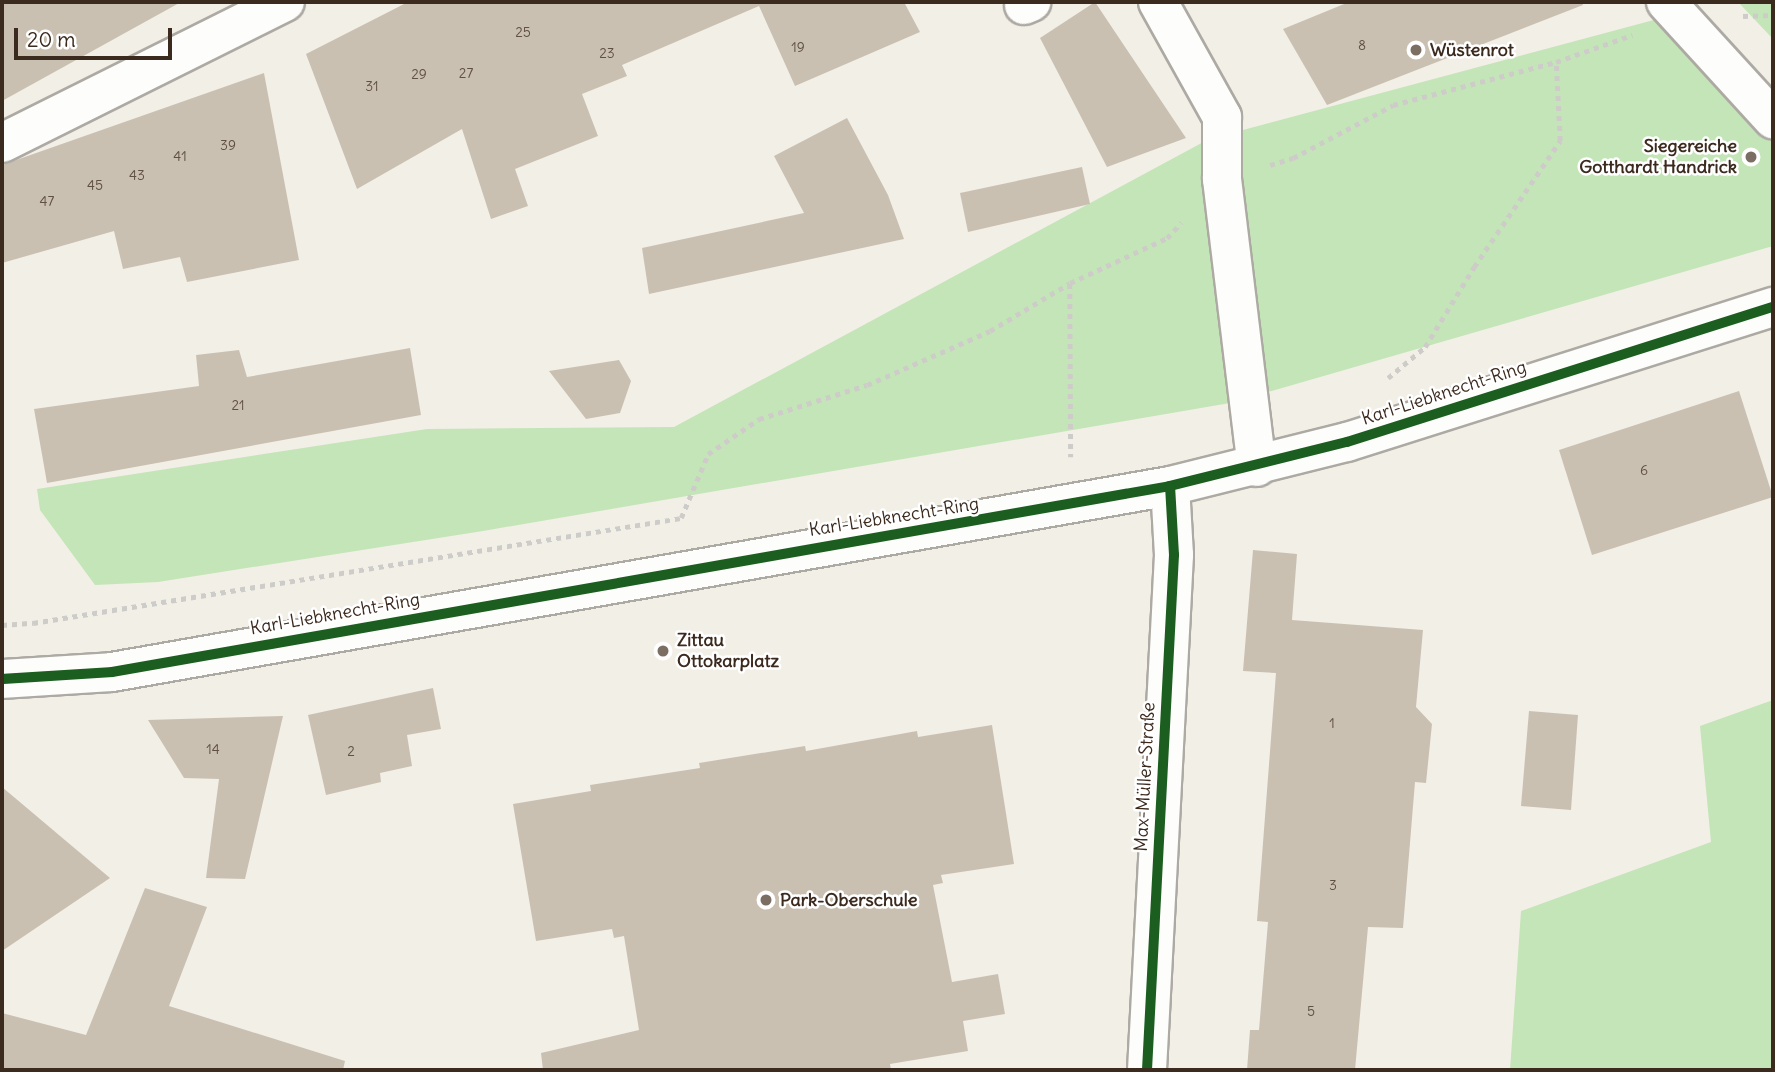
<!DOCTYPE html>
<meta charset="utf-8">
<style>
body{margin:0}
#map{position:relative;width:1775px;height:1072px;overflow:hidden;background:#f2efe7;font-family:Delius,sans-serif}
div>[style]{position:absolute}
.green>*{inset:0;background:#c4e5b7}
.building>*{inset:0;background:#cac0b1}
.path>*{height:4.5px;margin-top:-2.25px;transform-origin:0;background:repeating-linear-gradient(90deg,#ceccc9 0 5px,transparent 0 10px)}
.roads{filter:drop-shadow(2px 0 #ada9a3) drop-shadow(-2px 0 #ada9a3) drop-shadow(0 2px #ada9a3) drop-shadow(0 -2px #ada9a3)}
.minor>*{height:38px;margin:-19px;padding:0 19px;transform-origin:19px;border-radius:19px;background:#fdfdfb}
.major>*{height:38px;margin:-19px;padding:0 19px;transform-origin:19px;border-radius:19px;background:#fdfdfb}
.cycleway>*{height:10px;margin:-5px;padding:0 5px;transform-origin:5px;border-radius:5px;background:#1b5e20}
.dots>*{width:19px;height:19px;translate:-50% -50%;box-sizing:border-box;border:4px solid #fff;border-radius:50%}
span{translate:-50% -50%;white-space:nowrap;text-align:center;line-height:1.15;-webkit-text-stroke:5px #fff;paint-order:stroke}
.number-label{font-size:14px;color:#5f5043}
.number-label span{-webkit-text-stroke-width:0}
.poi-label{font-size:18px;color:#3b2a1e;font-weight:700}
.left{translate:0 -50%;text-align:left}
.right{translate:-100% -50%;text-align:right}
.street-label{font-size:18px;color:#3b2a1e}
.frame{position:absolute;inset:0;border:4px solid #3b2a1e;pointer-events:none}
.scale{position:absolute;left:14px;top:28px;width:158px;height:32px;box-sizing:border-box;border:4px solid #3b2a1e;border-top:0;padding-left:9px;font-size:21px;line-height:24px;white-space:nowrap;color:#3b2a1e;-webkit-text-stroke:5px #fff;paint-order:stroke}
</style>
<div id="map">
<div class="green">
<i style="clip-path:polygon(1738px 2px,1773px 2px,1773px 39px)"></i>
<i style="clip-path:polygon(1665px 17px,1773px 136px,1773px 246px,1230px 403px,483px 531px,158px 582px,95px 585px,40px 510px,37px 489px,427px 429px,674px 427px,1209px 139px)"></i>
<i style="clip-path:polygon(1773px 700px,1773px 1070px,1510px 1070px,1521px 911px,1711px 842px,1700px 726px)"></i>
</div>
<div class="building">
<i style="clip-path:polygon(2px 2px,181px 2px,2px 101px)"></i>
<i style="clip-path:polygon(408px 2px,904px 2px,920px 32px,795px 86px,759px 6px,622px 65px,627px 76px,582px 94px,598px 136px,515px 169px,528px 206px,491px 219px,462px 129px,357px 189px,306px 54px)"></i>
<i style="clip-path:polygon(1095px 2px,1186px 138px,1107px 167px,1040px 38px)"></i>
<i style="clip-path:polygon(1349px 2px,1582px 2px,1583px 5px,1327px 105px,1283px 29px)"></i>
<i style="clip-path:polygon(264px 73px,299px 260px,187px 282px,180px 257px,123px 269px,114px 231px,2px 263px,2px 165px)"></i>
<i style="clip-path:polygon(847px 118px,888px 195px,904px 239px,649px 294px,642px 248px,804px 213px,774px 156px)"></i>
<i style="clip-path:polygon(1082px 167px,1090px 204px,968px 232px,960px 193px)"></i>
<i style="clip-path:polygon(410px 348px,421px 415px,47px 483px,34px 409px,199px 386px,196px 355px,239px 350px,247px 377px)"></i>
<i style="clip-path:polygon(619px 360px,631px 381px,620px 413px,586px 419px,549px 371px)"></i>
<i style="clip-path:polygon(1739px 391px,1773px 497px,1592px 555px,1559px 450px)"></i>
<i style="clip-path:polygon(1253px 550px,1297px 554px,1292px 620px,1423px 630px,1416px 707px,1432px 724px,1426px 783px,1415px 782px,1403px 928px,1368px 927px,1355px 1070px,1247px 1070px,1250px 1030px,1259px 1030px,1268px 922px,1257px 921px,1276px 673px,1243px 671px)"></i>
<i style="clip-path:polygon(433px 688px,441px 729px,407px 735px,412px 766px,380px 773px,381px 782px,326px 795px,308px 715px)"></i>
<i style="clip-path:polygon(1529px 711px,1578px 715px,1571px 810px,1521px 806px)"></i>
<i style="clip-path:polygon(283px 716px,245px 879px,206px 878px,219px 779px,184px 778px,148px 720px)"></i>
<i style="clip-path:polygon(992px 725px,1014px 864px,941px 875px,943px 883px,933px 885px,952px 982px,998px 974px,1005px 1014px,963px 1021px,968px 1051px,890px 1064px,891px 1070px,543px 1070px,541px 1053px,639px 1030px,624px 936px,614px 938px,612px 929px,536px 941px,513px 804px,591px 791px,590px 785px,700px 768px,699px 763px,805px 746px,806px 751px,917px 731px,918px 737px)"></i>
<i style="clip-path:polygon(2px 787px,110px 878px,2px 951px)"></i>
<i style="clip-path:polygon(145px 888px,207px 907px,169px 1006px,345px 1061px,343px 1070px,2px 1070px,2px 1013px,86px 1035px)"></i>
</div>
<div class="path">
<i style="left:1743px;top:16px;width:30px;rotate:-2deg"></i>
<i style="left:1270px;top:165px;width:24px;rotate:-17deg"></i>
<i style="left:1293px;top:158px;width:113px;rotate:-27.9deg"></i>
<i style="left:1393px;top:105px;width:169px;rotate:-14.8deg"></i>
<i style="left:1556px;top:62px;width:81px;rotate:-19.6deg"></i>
<i style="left:1070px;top:284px;width:173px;rotate:89.7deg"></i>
<i style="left:1388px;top:378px;width:48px;rotate:-40deg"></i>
<i style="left:1425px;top:347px;width:94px;rotate:-58.5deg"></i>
<i style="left:1474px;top:267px;width:153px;rotate:-55.7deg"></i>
<i style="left:1560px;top:141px;width:79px;rotate:-92.9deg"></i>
<i style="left:2px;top:625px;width:31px;rotate:-4deg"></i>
<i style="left:33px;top:623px;width:656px;rotate:-9.2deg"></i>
<i style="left:681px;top:518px;width:69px;rotate:-67.1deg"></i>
<i style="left:708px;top:454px;width:62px;rotate:-34.5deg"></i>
<i style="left:759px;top:419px;width:113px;rotate:-17.5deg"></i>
<i style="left:867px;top:385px;width:134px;rotate:-23.7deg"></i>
<i style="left:990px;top:331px;width:93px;rotate:-31deg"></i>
<i style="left:1070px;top:283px;width:107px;rotate:-24.9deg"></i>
<i style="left:1167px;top:238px;width:21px;rotate:-47deg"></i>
</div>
<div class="roads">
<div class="minor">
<i style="left:1158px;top:2px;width:132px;rotate:60.9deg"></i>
<i style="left:1222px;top:117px;width:62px;rotate:90deg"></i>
<i style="left:1222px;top:179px;width:290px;rotate:83.1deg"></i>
<i style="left:1666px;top:2px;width:159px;rotate:47.6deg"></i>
<i style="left:1024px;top:5px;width:8px;rotate:-23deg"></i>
<i style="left:2px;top:143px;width:316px;rotate:-26.5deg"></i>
<i style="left:1147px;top:1070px;width:516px;rotate:-87deg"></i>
<i style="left:1174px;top:555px;width:69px;rotate:-93.3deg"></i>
</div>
<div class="major">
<i style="left:2px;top:679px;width:110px;rotate:-3.6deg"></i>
<i style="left:112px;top:672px;width:1074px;rotate:-9.97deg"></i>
<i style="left:1170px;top:486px;width:182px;rotate:-14deg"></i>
<i style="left:1347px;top:442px;width:447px;rotate:-17.6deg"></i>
</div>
</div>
<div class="cycleway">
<i style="left:2px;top:679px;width:110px;rotate:-3.6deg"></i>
<i style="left:112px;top:672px;width:1074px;rotate:-9.97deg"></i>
<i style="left:1170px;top:486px;width:182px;rotate:-14deg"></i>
<i style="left:1347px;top:442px;width:447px;rotate:-17.6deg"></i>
<i style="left:1147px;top:1070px;width:516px;rotate:-87deg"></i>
<i style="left:1174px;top:555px;width:69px;rotate:-93.3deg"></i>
</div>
<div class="dots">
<i style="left:1416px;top:50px;background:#7b6f64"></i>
<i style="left:1751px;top:157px;background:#7b6f64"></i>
<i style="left:663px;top:651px;background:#7b6f64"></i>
<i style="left:766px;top:900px;background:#7b6f64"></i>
</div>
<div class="number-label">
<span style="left:523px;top:32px">25</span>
<span style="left:1362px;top:45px">8</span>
<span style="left:798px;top:47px">19</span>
<span style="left:607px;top:53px">23</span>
<span style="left:466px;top:73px">27</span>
<span style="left:419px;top:74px">29</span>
<span style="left:372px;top:86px">31</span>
<span style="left:228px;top:145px">39</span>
<span style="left:180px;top:156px">41</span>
<span style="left:137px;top:175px">43</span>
<span style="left:95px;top:185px">45</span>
<span style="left:47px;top:201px">47</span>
<span style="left:238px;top:405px">21</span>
<span style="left:1644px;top:470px">6</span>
<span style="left:1332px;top:723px">1</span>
<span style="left:213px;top:749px">14</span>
<span style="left:351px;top:751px">2</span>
<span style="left:1333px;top:885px">3</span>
<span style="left:1311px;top:1011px">5</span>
</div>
<div class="poi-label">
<span class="left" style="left:1430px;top:50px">Wüstenrot</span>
<span class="right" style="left:1737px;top:157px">Siegereiche<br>Gotthardt Handrick</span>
<span class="left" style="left:677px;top:651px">Zittau<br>Ottokarplatz</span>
<span class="left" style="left:780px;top:900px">Park-Oberschule</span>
</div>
<div class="street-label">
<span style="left:1444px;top:393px;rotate:-18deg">Karl-Liebknecht-Ring</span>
<span style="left:894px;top:517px;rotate:-9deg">Karl-Liebknecht-Ring</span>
<span style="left:335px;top:614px;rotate:-10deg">Karl-Liebknecht-Ring</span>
<span style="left:1145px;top:777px;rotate:-87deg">Max-Müller-Straße</span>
</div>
<div class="frame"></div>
<div class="scale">20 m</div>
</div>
